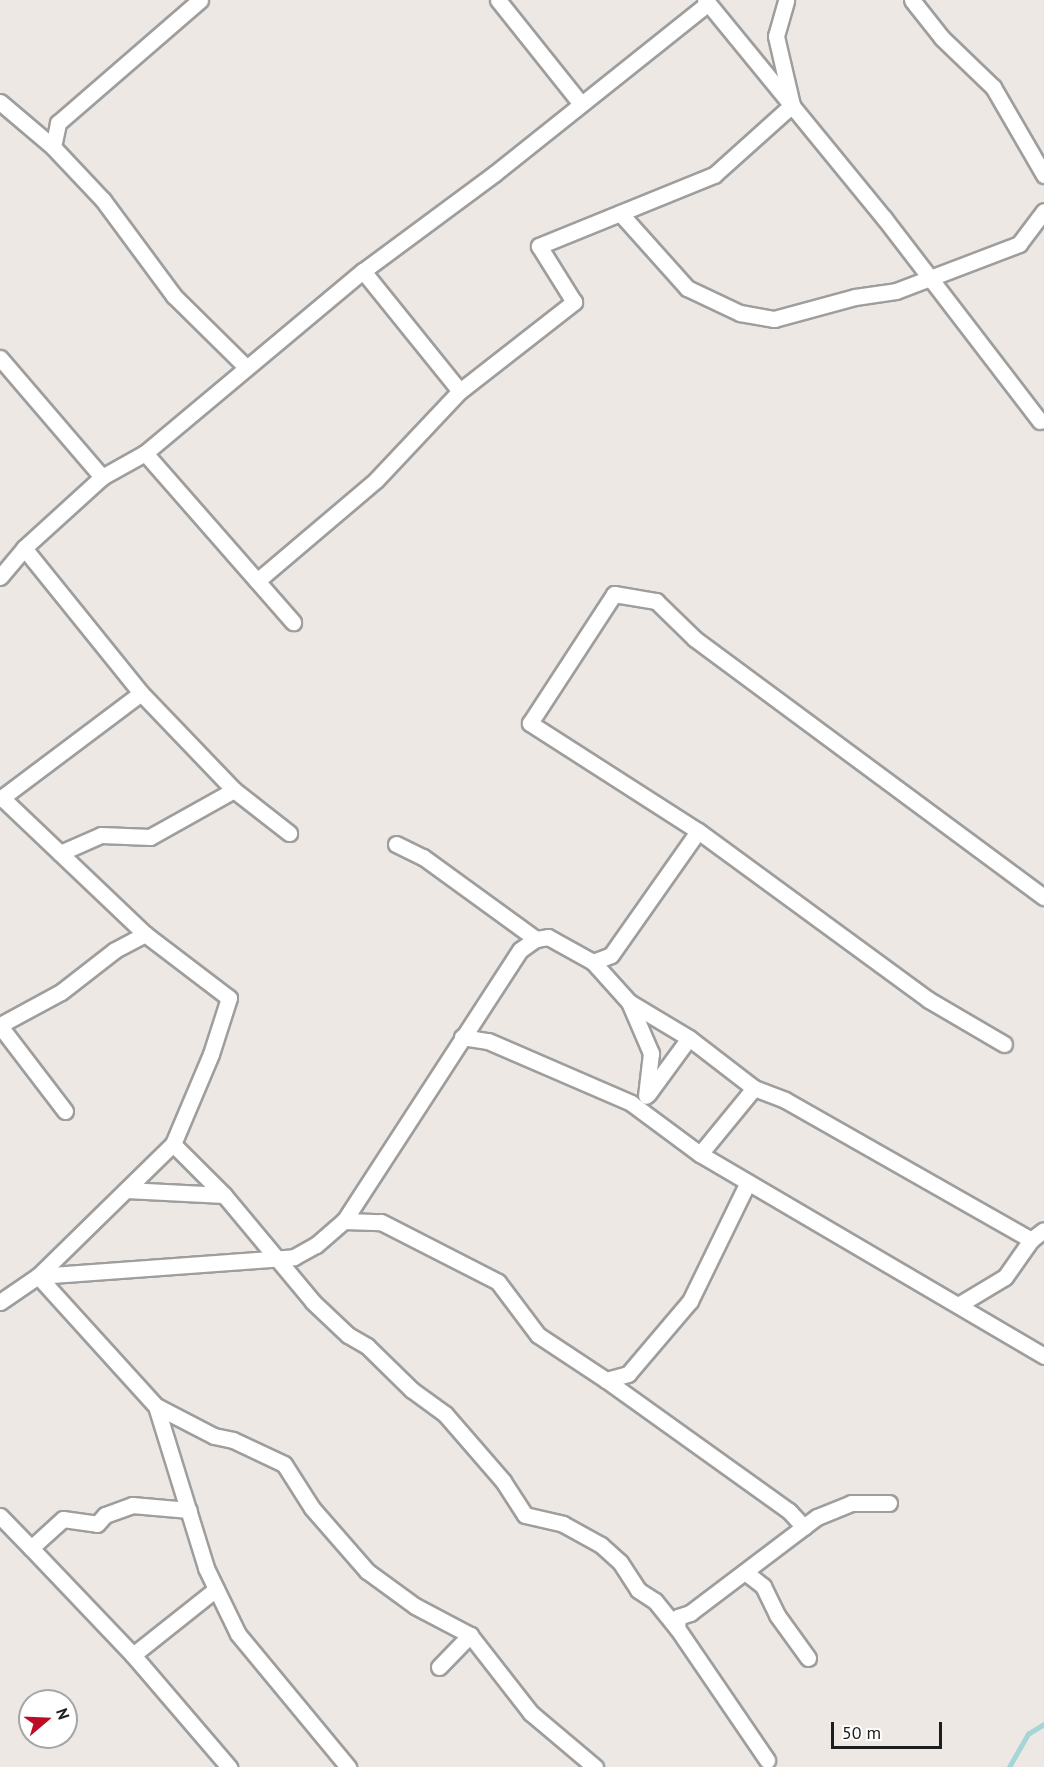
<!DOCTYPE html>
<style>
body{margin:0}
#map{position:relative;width:1044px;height:1767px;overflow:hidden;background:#ede8e3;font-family:"PT Sans",sans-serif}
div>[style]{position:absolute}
.stream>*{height:4.5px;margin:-2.25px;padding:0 2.25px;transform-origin:2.25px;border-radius:2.25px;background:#a5d4d9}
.roads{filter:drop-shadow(2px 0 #9e9e9e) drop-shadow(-2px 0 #9e9e9e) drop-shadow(0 2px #9e9e9e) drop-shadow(0 -2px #9e9e9e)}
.minor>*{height:15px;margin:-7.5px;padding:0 7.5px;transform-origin:7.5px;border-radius:7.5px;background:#fff}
span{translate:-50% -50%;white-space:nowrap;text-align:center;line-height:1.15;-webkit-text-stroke:4.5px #fff;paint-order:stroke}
.north{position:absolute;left:18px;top:1689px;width:60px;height:60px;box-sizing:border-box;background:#fff;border:2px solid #a5a5a5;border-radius:50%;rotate:71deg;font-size:16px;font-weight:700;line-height:24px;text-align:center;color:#1d1d1d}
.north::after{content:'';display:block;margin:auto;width:21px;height:27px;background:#bd0c25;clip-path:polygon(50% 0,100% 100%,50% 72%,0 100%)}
.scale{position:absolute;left:831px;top:1722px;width:111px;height:27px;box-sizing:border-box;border:3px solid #1d1d1d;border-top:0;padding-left:8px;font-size:18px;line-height:21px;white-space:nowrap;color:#1d1d1d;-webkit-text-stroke:4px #fff;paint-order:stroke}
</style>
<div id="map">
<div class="stream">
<i style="left:1009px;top:1767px;width:38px;rotate:-60deg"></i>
<i style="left:1028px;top:1734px;width:19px;rotate:-32deg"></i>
</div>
<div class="roads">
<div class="minor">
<i style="left:498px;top:0;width:133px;rotate:51.4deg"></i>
<i style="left:912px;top:0;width:48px;rotate:51.7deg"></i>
<i style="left:942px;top:38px;width:71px;rotate:43.9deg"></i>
<i style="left:993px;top:87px;width:102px;rotate:59.9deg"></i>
<i style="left:708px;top:3px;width:278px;rotate:50.7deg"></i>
<i style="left:884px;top:218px;width:256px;rotate:52.5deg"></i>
<i style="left:0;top:102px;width:70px;rotate:40.3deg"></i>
<i style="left:53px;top:147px;width:73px;rotate:46.7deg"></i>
<i style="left:103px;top:200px;width:119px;rotate:53.5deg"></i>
<i style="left:174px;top:296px;width:100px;rotate:44.6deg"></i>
<i style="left:53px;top:147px;width:25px;rotate:-78deg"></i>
<i style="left:58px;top:123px;width:188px;rotate:-40.9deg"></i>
<i style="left:620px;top:213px;width:101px;rotate:48.2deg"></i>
<i style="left:687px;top:288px;width:59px;rotate:25.3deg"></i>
<i style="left:740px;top:313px;width:35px;rotate:10deg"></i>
<i style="left:774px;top:319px;width:84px;rotate:-15.2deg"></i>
<i style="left:855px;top:297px;width:41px;rotate:-8.3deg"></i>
<i style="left:896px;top:291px;width:132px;rotate:-20.9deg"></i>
<i style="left:1019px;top:244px;width:41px;rotate:-52.9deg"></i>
<i style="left:363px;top:271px;width:163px;rotate:-36.5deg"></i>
<i style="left:494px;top:174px;width:274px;rotate:-38.6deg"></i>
<i style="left:708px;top:3px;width:4px;rotate:-135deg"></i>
<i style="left:0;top:358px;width:157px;rotate:49.4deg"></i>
<i style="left:145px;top:453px;width:225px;rotate:48.8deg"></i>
<i style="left:24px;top:548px;width:186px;rotate:51.1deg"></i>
<i style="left:141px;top:693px;width:134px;rotate:46.2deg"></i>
<i style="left:234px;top:790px;width:96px;rotate:150.8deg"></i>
<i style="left:150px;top:837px;width:49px;rotate:-177.7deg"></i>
<i style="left:101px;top:835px;width:45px;rotate:156.3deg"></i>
<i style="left:0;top:577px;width:38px;rotate:-50deg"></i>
<i style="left:24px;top:548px;width:105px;rotate:-42.3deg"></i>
<i style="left:102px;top:477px;width:49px;rotate:-29.2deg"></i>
<i style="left:145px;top:453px;width:284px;rotate:-39.9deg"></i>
<i style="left:363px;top:271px;width:154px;rotate:51.1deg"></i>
<i style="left:460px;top:391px;width:145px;rotate:-38deg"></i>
<i style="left:574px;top:302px;width:66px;rotate:-122deg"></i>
<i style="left:539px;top:246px;width:189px;rotate:-22.1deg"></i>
<i style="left:714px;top:175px;width:105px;rotate:-41.9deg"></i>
<i style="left:792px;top:105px;width:71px;rotate:-103.1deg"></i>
<i style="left:776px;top:36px;width:37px;rotate:-74deg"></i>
<i style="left:257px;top:581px;width:156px;rotate:-40.3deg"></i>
<i style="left:376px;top:480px;width:122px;rotate:-46.7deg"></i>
<i style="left:234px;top:790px;width:70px;rotate:38deg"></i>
<i style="left:0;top:799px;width:176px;rotate:-36.9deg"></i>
<i style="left:396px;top:844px;width:30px;rotate:26deg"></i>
<i style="left:423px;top:857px;width:140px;rotate:36deg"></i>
<i style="left:593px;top:962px;width:54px;rotate:48deg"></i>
<i style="left:629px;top:1002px;width:70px;rotate:31deg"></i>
<i style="left:689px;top:1038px;width:82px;rotate:37.6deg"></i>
<i style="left:754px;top:1088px;width:33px;rotate:21deg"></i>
<i style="left:785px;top:1100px;width:283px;rotate:29.6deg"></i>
<i style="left:629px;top:1002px;width:56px;rotate:66.7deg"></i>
<i style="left:651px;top:1053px;width:43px;rotate:96.6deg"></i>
<i style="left:0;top:1025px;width:69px;rotate:-28.4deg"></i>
<i style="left:61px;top:992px;width:68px;rotate:-37.9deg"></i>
<i style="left:115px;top:950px;width:34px;rotate:-28deg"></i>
<i style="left:0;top:1026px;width:107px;rotate:52.6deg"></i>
<i style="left:462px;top:1037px;width:26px;rotate:9deg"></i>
<i style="left:488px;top:1041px;width:156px;rotate:23.4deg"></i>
<i style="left:631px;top:1103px;width:86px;rotate:36.5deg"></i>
<i style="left:700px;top:1154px;width:399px;rotate:30.4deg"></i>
<i style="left:1004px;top:1044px;width:87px;rotate:-149.6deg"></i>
<i style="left:929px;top:1000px;width:286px;rotate:-143.8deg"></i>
<i style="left:698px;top:831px;width:200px;rotate:-147.3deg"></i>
<i style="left:530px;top:723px;width:154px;rotate:-56.9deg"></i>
<i style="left:614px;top:594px;width:43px;rotate:9.5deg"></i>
<i style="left:656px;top:601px;width:54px;rotate:44.3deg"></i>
<i style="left:695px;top:639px;width:434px;rotate:36.5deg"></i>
<i style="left:648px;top:1094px;width:69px;rotate:-53.8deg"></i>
<i style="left:173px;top:1144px;width:72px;rotate:45deg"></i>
<i style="left:700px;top:1154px;width:85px;rotate:-50.7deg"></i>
<i style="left:126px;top:1190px;width:98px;rotate:2.9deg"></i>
<i style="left:224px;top:1195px;width:139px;rotate:50.2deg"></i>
<i style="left:313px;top:1302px;width:48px;rotate:43.3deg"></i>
<i style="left:348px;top:1335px;width:22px;rotate:30deg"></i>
<i style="left:367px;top:1346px;width:63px;rotate:44.4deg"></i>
<i style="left:412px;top:1390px;width:41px;rotate:36deg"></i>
<i style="left:445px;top:1414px;width:89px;rotate:49.1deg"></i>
<i style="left:503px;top:1481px;width:40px;rotate:57.1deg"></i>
<i style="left:525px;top:1515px;width:39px;rotate:13deg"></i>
<i style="left:563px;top:1524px;width:43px;rotate:28.9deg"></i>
<i style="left:601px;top:1545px;width:25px;rotate:42deg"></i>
<i style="left:620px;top:1562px;width:33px;rotate:57deg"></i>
<i style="left:638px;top:1590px;width:20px;rotate:33deg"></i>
<i style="left:655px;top:1601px;width:35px;rotate:51deg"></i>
<i style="left:677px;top:1628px;width:11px;rotate:-85deg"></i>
<i style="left:678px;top:1617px;width:13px;rotate:-18deg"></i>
<i style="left:690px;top:1613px;width:159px;rotate:-37.1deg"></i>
<i style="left:817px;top:1517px;width:37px;rotate:-22deg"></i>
<i style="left:851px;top:1503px;width:38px"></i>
<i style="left:344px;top:1221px;width:37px;rotate:2deg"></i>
<i style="left:381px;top:1222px;width:131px;rotate:27.1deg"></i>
<i style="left:498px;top:1282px;width:66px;rotate:53deg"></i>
<i style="left:538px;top:1335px;width:82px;rotate:33.5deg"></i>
<i style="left:606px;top:1380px;width:23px;rotate:-15deg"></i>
<i style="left:628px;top:1374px;width:96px;rotate:-49.7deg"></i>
<i style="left:690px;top:1301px;width:132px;rotate:-64deg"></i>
<i style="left:38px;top:1276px;width:257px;rotate:-4.2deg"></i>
<i style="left:294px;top:1257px;width:25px;rotate:-29deg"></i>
<i style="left:316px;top:1245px;width:37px;rotate:-41deg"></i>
<i style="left:344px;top:1221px;width:323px;rotate:-57deg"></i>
<i style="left:520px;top:950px;width:19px;rotate:-35deg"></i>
<i style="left:536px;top:939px;width:12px;rotate:-9deg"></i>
<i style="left:548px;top:937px;width:51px;rotate:29.1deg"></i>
<i style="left:593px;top:962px;width:19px;rotate:-21deg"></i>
<i style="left:611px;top:955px;width:151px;rotate:-54.9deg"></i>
<i style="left:38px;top:1276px;width:176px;rotate:47.8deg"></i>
<i style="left:156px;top:1406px;width:170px;rotate:72.8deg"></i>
<i style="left:206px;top:1568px;width:73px;rotate:64.1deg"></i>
<i style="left:238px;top:1634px;width:173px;rotate:50.4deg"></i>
<i style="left:0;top:1302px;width:46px;rotate:-34.4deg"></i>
<i style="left:38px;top:1276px;width:189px;rotate:-44.4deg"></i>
<i style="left:173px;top:1144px;width:98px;rotate:-67.1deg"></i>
<i style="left:211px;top:1054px;width:59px;rotate:-72.2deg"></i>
<i style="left:229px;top:998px;width:106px;rotate:-142.7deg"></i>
<i style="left:145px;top:934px;width:197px;rotate:-136.4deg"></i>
<i style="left:960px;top:1304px;width:52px;rotate:-31deg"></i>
<i style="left:1005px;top:1277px;width:45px;rotate:-54.9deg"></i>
<i style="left:1031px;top:1240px;width:16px;rotate:-38deg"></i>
<i style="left:606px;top:1380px;width:225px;rotate:35.6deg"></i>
<i style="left:789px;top:1511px;width:22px;rotate:47deg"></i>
<i style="left:156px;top:1406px;width:65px;rotate:27.3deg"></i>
<i style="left:214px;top:1436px;width:19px;rotate:12deg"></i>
<i style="left:233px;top:1440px;width:56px;rotate:25.2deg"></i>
<i style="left:284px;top:1464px;width:52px;rotate:57.5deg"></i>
<i style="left:312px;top:1508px;width:84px;rotate:48.9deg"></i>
<i style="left:367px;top:1571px;width:59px;rotate:36.1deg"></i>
<i style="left:415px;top:1606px;width:62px;rotate:27.8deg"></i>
<i style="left:470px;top:1635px;width:99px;rotate:52deg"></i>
<i style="left:531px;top:1713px;width:84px;rotate:40.2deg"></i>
<i style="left:0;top:1516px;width:45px;rotate:45.9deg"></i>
<i style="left:745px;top:1572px;width:23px;rotate:38deg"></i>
<i style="left:763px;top:1586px;width:32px;rotate:64deg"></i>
<i style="left:777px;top:1615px;width:53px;rotate:54.2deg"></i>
<i style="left:216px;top:1589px;width:106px;rotate:141.5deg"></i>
<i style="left:133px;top:1655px;width:148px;rotate:49.4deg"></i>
<i style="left:677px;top:1628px;width:160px;rotate:55.7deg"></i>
<i style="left:133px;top:1655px;width:148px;rotate:-133.6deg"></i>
<i style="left:31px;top:1548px;width:43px;rotate:-42.2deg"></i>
<i style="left:63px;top:1519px;width:34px;rotate:8deg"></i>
<i style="left:97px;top:1524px;width:12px;rotate:-48deg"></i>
<i style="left:105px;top:1515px;width:29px;rotate:-20deg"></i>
<i style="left:132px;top:1505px;width:57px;rotate:5deg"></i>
<i style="left:439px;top:1667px;width:45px;rotate:-45.9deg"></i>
</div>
</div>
<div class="north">N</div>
<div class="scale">50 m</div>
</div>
